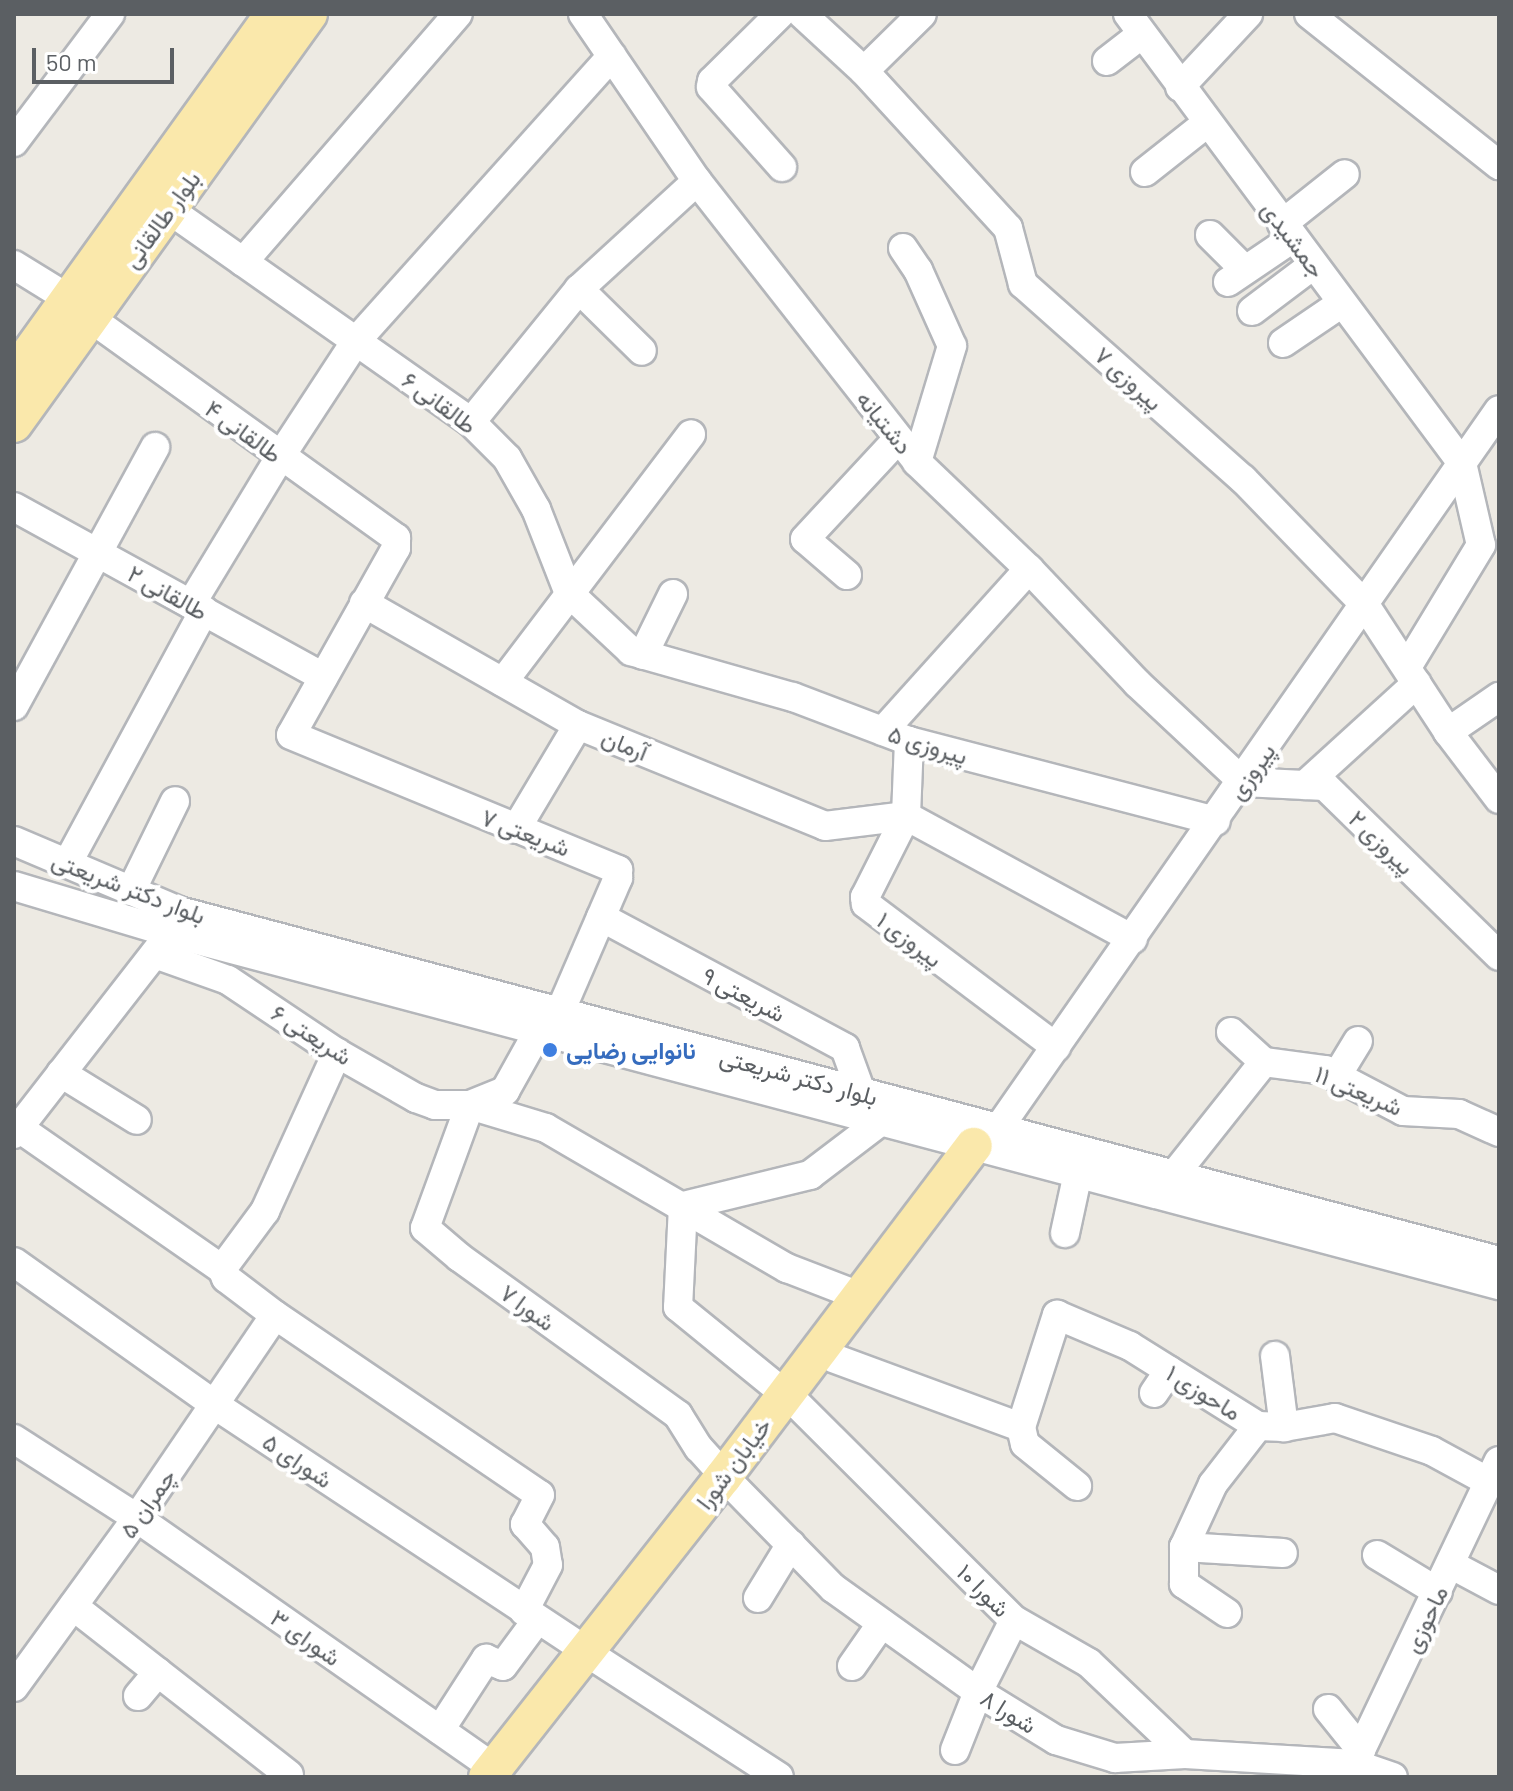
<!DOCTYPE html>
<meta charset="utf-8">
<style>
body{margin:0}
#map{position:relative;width:1513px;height:1791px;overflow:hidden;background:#edeae3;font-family:Barlow,Vazirmatn,sans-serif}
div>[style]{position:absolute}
.roads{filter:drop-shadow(2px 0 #b4b6ba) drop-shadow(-2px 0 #b4b6ba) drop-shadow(0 2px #b4b6ba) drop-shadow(0 -2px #b4b6ba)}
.minor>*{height:28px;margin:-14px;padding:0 14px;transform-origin:14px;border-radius:14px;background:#fff}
.major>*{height:36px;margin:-18px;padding:0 18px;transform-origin:18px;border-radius:18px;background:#fae8ab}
.dots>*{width:22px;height:22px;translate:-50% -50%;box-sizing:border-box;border:4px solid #fff;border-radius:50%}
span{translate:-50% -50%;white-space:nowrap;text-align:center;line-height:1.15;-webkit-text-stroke:8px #fff;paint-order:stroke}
.street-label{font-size:24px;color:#5b5f63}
.shop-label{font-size:24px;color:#366cbe;font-weight:700}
.left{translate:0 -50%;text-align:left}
.frame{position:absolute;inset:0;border:16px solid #5b5f63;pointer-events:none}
.scale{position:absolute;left:32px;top:48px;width:142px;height:36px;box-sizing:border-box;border:4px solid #5b5f63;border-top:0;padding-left:10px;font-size:24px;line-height:28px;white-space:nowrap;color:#5b5f63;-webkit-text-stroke:6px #fff;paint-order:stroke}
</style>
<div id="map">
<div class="roads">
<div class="minor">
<i style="left:583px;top:14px;width:202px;rotate:55.7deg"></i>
<i style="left:697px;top:181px;width:357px;rotate:51.9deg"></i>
<i style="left:917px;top:462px;width:155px;rotate:43.7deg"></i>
<i style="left:1029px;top:569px;width:157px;rotate:46.5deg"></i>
<i style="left:1137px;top:683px;width:145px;rotate:43deg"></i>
<i style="left:1243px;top:782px;width:82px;rotate:2.8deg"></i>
<i style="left:1325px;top:786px;width:243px;rotate:44.3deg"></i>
<i style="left:780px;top:14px;width:95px;rotate:135.4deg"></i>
<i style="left:712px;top:81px;width:6px;rotate:99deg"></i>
<i style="left:711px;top:87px;width:107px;rotate:48.4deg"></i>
<i style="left:802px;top:14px;width:84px;rotate:42.6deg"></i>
<i style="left:864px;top:71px;width:213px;rotate:47.5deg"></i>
<i style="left:1008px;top:228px;width:58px;rotate:75deg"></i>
<i style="left:1023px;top:284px;width:294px;rotate:41.6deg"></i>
<i style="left:1243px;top:479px;width:175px;rotate:45.9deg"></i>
<i style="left:1365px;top:605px;width:152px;rotate:56.8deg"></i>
<i style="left:1448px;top:732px;width:84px;rotate:52.7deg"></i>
<i style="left:1128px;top:14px;width:560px;rotate:53.36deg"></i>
<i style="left:1462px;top:463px;width:84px;rotate:77deg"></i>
<i style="left:1481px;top:545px;width:143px;rotate:121.2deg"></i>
<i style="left:1309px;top:14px;width:243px;rotate:38.5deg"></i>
<i style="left:1107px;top:61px;width:44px;rotate:-37.6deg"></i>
<i style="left:864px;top:71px;width:81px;rotate:-44.5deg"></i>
<i style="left:1180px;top:87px;width:100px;rotate:-47deg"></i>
<i style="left:14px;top:142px;width:160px;rotate:-53.1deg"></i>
<i style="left:1145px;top:172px;width:79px;rotate:-38.3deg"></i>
<i style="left:168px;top:209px;width:370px;rotate:35.1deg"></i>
<i style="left:471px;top:422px;width:51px;rotate:45deg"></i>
<i style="left:507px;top:458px;width:59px;rotate:60.4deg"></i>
<i style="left:536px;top:509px;width:90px;rotate:68.6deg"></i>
<i style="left:569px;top:593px;width:85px;rotate:43.1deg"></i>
<i style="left:631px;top:651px;width:168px;rotate:15.9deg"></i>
<i style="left:793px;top:697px;width:124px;rotate:20.8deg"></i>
<i style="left:909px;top:741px;width:317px;rotate:14.6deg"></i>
<i style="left:1282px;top:224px;width:80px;rotate:-38.4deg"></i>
<i style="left:1210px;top:235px;width:49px;rotate:45deg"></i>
<i style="left:903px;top:248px;width:27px;rotate:56deg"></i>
<i style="left:918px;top:270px;width:83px;rotate:65.9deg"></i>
<i style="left:952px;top:346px;width:121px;rotate:106.8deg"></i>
<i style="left:243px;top:262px;width:328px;rotate:-49.1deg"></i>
<i style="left:14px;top:265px;width:65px;rotate:31.7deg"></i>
<i style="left:1228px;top:282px;width:78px;rotate:-34.1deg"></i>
<i style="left:579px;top:289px;width:88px;rotate:44.5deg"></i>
<i style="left:1252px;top:311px;width:76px;rotate:-37deg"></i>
<i style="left:90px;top:318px;width:377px;rotate:35.7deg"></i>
<i style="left:396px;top:538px;width:10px;rotate:90deg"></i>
<i style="left:396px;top:548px;width:214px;rotate:119.3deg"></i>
<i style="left:291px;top:735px;width:354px;rotate:22.4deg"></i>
<i style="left:618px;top:870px;width:8px;rotate:90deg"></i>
<i style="left:618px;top:878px;width:146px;rotate:113.4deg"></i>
<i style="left:1283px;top:343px;width:71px;rotate:-34.1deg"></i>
<i style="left:471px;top:422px;width:171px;rotate:-50.9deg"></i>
<i style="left:579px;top:289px;width:160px;rotate:-42.5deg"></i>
<i style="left:14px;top:507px;width:353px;rotate:28.8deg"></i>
<i style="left:847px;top:575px;width:55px;rotate:-139.4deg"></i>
<i style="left:805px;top:539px;width:135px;rotate:-47.1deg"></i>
<i style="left:364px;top:603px;width:246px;rotate:29.7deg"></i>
<i style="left:578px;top:725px;width:267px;rotate:22.2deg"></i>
<i style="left:825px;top:826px;width:82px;rotate:-7deg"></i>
<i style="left:906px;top:816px;width:258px;rotate:28.5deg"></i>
<i style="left:191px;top:604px;width:172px;rotate:-58.8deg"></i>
<i style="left:280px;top:457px;width:139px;rotate:-56.8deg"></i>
<i style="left:356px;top:341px;width:383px;rotate:-48.1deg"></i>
<i style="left:643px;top:655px;width:68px;rotate:-63.8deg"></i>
<i style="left:503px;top:682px;width:311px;rotate:-52.8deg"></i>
<i style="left:14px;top:706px;width:295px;rotate:-61.4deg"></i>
<i style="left:883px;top:731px;width:218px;rotate:-48deg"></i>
<i style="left:1448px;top:732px;width:62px;rotate:-34.5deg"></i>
<i style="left:909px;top:741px;width:75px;rotate:92.3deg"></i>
<i style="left:906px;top:816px;width:91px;rotate:116.8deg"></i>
<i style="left:865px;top:897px;width:7px;rotate:82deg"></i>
<i style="left:866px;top:904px;width:238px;rotate:37deg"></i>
<i style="left:1305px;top:785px;width:151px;rotate:-42.3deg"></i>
<i style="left:516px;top:829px;width:121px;rotate:-59.2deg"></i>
<i style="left:14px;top:841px;width:179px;rotate:23deg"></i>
<i style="left:179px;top:911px;width:1366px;rotate:14.85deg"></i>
<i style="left:67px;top:864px;width:288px;rotate:-61.6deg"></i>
<i style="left:14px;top:886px;width:164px;rotate:16.7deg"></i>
<i style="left:171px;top:933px;width:1374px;rotate:14.85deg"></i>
<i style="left:131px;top:891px;width:100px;rotate:-63.9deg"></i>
<i style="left:601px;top:917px;width:277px;rotate:28.2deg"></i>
<i style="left:845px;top:1048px;width:47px;rotate:70deg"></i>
<i style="left:155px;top:954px;width:77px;rotate:19.6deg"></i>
<i style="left:228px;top:980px;width:131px;rotate:33.8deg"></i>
<i style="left:337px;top:1053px;width:91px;rotate:29.7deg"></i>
<i style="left:416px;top:1098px;width:20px;rotate:20deg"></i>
<i style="left:435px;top:1105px;width:35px"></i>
<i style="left:470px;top:1105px;width:79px;rotate:16.8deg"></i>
<i style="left:546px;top:1128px;width:279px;rotate:30.2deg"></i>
<i style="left:787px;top:1268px;width:80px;rotate:21.1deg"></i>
<i style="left:1231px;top:1032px;width:45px;rotate:42.3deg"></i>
<i style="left:61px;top:1073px;width:89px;rotate:31.7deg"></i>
<i style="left:1336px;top:1077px;width:42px;rotate:-58.6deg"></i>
<i style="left:470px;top:1105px;width:131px;rotate:110.1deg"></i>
<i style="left:425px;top:1228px;width:45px;rotate:40.5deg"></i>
<i style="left:459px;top:1257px;width:270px;rotate:35.8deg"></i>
<i style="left:678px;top:1415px;width:39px;rotate:58deg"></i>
<i style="left:699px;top:1448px;width:38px;rotate:48deg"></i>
<i style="left:470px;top:1105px;width:38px;rotate:-22deg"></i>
<i style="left:505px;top:1091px;width:70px;rotate:-60.9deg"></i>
<i style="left:19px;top:1128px;width:247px;rotate:34.8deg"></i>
<i style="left:222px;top:1269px;width:10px;rotate:66deg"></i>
<i style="left:226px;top:1278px;width:61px;rotate:37.1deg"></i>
<i style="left:275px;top:1315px;width:320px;rotate:34.2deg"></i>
<i style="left:540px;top:1495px;width:33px;rotate:117deg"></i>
<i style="left:525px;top:1524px;width:30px;rotate:49deg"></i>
<i style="left:545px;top:1547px;width:18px;rotate:81deg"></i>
<i style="left:548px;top:1565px;width:52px;rotate:117.6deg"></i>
<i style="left:14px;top:1134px;width:247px;rotate:-52.1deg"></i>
<i style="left:993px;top:1143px;width:15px;rotate:-70deg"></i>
<i style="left:998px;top:1129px;width:876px;rotate:-55.13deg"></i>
<i style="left:1174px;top:1175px;width:144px;rotate:-51.5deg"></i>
<i style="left:1264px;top:1062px;width:62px;rotate:7.5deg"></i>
<i style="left:1325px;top:1070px;width:88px;rotate:27.7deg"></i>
<i style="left:1403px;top:1111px;width:56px;rotate:3.1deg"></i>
<i style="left:1459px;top:1114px;width:44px;rotate:24.2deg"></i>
<i style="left:683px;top:1206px;width:101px;rotate:92.8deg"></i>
<i style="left:678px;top:1307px;width:138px;rotate:39.1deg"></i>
<i style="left:683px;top:1206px;width:131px;rotate:-13.7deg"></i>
<i style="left:810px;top:1175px;width:89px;rotate:-37.3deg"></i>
<i style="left:1065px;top:1233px;width:61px;rotate:-77.8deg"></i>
<i style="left:14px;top:1262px;width:247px;rotate:35.4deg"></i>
<i style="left:215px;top:1405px;width:445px;rotate:33.5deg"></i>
<i style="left:222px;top:1269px;width:72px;rotate:-53.4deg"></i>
<i style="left:265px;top:1211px;width:174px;rotate:-65.5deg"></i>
<i style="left:1275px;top:1356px;width:72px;rotate:82.8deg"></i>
<i style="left:833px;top:1358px;width:200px;rotate:20.2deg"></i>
<i style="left:1021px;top:1427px;width:118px;rotate:-72.2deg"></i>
<i style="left:1057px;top:1315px;width:79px;rotate:23deg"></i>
<i style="left:1130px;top:1346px;width:151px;rotate:32deg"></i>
<i style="left:1258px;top:1426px;width:26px;rotate:2deg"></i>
<i style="left:1284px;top:1427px;width:52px;rotate:-10deg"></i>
<i style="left:1335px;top:1418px;width:102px;rotate:18.8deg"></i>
<i style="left:1432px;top:1451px;width:67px;rotate:28.5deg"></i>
<i style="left:1154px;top:1393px;width:27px;rotate:-56deg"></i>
<i style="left:798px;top:1405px;width:305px;rotate:44.9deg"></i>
<i style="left:1014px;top:1620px;width:86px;rotate:29.8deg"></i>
<i style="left:1089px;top:1663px;width:132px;rotate:43.5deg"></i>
<i style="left:1021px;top:1427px;width:17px;rotate:77deg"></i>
<i style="left:1025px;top:1444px;width:67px;rotate:38.9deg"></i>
<i style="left:14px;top:1439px;width:146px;rotate:32.7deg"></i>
<i style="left:137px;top:1518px;width:436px;rotate:35deg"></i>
<i style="left:733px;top:1486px;width:143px;rotate:45.6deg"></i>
<i style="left:833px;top:1588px;width:178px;rotate:35.6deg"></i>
<i style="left:978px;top:1692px;width:92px;rotate:31.6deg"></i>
<i style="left:1056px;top:1740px;width:62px;rotate:17deg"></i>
<i style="left:1115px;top:1758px;width:70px;rotate:-3.3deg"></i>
<i style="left:1185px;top:1754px;width:170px;rotate:3.4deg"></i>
<i style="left:1355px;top:1764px;width:40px;rotate:18.9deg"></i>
<i style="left:1184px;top:1547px;width:99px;rotate:3.5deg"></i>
<i style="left:1377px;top:1555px;width:71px;rotate:31.2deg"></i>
<i style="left:1452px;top:1565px;width:53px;rotate:28deg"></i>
<i style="left:758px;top:1598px;width:63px;rotate:-58.6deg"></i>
<i style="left:73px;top:1606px;width:274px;rotate:38deg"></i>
<i style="left:1227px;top:1613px;width:52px;rotate:-146deg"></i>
<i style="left:1184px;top:1584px;width:37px;rotate:-90deg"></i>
<i style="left:1184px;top:1547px;width:69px;rotate:-65.3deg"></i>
<i style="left:1213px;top:1484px;width:73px;rotate:-52.2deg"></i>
<i style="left:600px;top:1661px;width:213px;rotate:32.9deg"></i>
<i style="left:852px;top:1666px;width:52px;rotate:-55.1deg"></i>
<i style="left:14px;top:1687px;width:209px;rotate:-54deg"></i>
<i style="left:137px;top:1518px;width:245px;rotate:-55.8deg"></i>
<i style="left:138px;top:1696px;width:31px;rotate:-50deg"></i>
<i style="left:1328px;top:1709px;width:53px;rotate:51.2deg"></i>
<i style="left:440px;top:1730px;width:85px;rotate:-57.1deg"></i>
<i style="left:486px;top:1659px;width:18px;rotate:22deg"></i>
<i style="left:503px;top:1666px;width:57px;rotate:-53.5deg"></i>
<i style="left:955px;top:1750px;width:62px;rotate:-68.4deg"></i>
<i style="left:978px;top:1692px;width:80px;rotate:-63.4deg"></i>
<i style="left:1348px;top:1777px;width:350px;rotate:-64.5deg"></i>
</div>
<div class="major">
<i style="left:14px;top:375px;width:444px;rotate:-54.3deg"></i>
<i style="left:14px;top:424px;width:505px;rotate:-54.26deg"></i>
<i style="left:487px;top:1777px;width:383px;rotate:-51.8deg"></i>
<i style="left:724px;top:1476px;width:414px;rotate:-52.9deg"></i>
</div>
</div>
<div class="dots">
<i style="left:550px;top:1050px;background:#3f7fe0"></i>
</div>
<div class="street-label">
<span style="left:161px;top:219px;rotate:-54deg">بلوار طالقانی</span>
<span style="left:1294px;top:239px;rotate:53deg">جمشیدی</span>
<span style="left:1129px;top:378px;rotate:42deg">پیروزی ۷</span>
<span style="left:440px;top:402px;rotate:37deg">طالقانی ۶</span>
<span style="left:885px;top:422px;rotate:51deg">دشتیانه</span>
<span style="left:244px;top:431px;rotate:36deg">طالقانی ۴</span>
<span style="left:168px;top:592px;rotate:29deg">طالقانی ۲</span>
<span style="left:625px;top:744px;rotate:22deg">آرمان</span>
<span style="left:928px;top:744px;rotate:17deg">پیروزی ۵</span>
<span style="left:1251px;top:771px;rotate:-55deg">پیروزی</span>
<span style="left:526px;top:832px;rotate:21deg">شریعتی ۷</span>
<span style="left:1382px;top:842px;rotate:44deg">پیروزی ۲</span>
<span style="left:129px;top:887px;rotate:21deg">بلوار دکتر شریعتی</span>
<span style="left:910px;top:939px;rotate:37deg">پیروزی ۱</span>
<span style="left:744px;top:994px;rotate:28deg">شریعتی ۹</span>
<span style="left:312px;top:1034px;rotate:33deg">شریعتی ۶</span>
<span style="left:799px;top:1076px;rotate:15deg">بلوار دکتر شریعتی</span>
<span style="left:1359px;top:1090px;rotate:23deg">شریعتی ۱۱</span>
<span style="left:528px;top:1307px;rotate:36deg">شورا ۷</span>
<span style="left:1204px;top:1392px;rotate:32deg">ماحوزی ۱</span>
<span style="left:298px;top:1460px;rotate:34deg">شورای ۵</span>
<span style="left:733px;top:1463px;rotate:-53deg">خیابان شورا</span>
<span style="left:147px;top:1503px;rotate:-55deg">چمران ۵</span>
<span style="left:984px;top:1590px;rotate:45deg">شورا ۱۰</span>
<span style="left:1425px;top:1619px;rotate:-64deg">ماحوزی</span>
<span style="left:306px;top:1637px;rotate:35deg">شورای ۳</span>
<span style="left:1009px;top:1711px;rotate:32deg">شورا ۸</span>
</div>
<div class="shop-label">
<span class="left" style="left:566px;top:1050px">نانوایی رضایی</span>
</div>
<div class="frame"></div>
<div class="scale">50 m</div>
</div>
